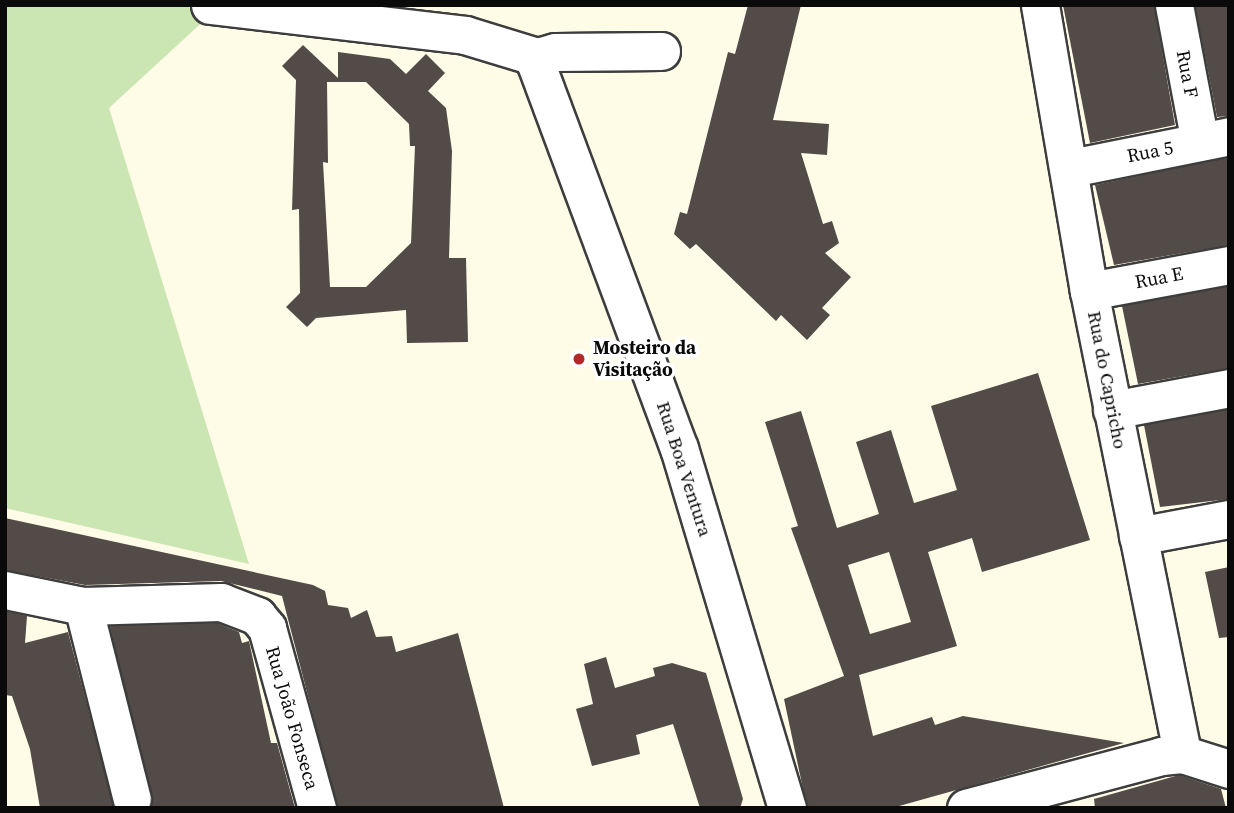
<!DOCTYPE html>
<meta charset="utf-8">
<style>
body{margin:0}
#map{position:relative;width:1234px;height:813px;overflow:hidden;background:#fefbe7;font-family:"Source Serif 4",serif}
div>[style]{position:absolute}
.green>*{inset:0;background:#cbe6b3}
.building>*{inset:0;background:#524b47}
.roads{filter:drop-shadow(2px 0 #3d3d3d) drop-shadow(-2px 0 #3d3d3d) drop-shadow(0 2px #3d3d3d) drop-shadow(0 -2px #3d3d3d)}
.minor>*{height:37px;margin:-18.5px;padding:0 18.5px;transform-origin:18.5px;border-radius:18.5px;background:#fff}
.dots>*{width:19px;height:19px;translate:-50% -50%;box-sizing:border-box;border:4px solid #fff;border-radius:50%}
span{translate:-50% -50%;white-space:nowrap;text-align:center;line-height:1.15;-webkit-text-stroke:7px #fff;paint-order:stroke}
.street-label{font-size:19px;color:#0a0a0a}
.poi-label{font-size:19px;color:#0a0a0a;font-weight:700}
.left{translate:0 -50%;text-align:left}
.frame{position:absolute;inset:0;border:7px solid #0a0a0a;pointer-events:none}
</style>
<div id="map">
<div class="green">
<i style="clip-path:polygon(5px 5px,221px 5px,109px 108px,249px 564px,5px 508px)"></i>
</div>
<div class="building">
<i style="clip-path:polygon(748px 5px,801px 5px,773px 120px,829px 124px,827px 155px,801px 153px,823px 224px,832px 221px,839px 243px,825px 253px,851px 277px,822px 308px,830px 315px,807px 340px,781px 315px,776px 321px,696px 244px,690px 249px,674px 234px,680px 212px,687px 214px,728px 52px,735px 54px)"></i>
<i style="clip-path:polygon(1063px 5px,1154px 5px,1175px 125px,1090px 143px)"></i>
<i style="clip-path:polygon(1195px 5px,1229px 5px,1229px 116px,1217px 117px)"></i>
<i style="clip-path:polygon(evenodd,303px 45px,338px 78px,338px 52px,390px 59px,406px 74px,426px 54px,445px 73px,428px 91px,446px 108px,452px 151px,449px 258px,466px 258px,468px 342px,407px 343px,406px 310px,316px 318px,307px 327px,286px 307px,300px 293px,299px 209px,292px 210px,296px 80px,282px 66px,303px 45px,327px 82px,366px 82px,409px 124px,410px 146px,415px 146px,411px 243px,366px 287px,330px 287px,323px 162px,328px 163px,327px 82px)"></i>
<i style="clip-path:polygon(1229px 157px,1229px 245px,1114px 265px,1095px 185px)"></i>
<i style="clip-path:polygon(1229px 286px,1229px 368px,1138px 384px,1122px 306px)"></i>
<i style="clip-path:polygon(evenodd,1038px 373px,1090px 540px,982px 572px,972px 538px,928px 552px,957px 646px,859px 675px,873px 736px,932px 717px,935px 725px,963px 716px,1124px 743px,892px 808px,807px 808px,784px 699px,844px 676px,791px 528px,798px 526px,765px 422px,801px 411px,837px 528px,879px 514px,856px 442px,891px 430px,914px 503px,957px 490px,931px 406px,1038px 373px,889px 552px,911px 622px,870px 634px,848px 565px,889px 552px)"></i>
<i style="clip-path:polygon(1229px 409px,1229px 499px,1160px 507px,1144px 425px)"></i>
<i style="clip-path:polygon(5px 518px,313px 585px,325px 591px,328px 605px,348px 608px,351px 618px,367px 610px,376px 637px,392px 636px,396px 652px,458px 633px,504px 808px,337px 808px,282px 596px,221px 581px,85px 585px,5px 570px)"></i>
<i style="clip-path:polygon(1229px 567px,1229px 637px,1219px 638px,1205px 572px)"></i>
<i style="clip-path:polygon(5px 611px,27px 616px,25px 643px,68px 632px,114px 808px,40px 808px,30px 749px,12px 696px,5px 695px)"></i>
<i style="clip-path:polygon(217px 623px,239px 632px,242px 643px,249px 641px,271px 743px,277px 743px,295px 808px,150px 808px,110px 626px)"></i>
<i style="clip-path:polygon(606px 657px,615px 688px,655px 676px,653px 668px,672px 663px,706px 673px,743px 799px,740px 808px,700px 808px,673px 724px,636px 735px,640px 754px,592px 766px,576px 709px,593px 704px,584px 664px)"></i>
<i style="clip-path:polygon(1179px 775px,1221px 789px,1226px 808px,1095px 808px,1094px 799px)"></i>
</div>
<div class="roads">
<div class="minor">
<i style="left:210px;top:5px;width:257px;rotate:6.7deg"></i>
<i style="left:465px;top:35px;width:75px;rotate:17deg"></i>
<i style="left:1040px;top:5px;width:290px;rotate:80.3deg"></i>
<i style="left:1089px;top:291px;width:472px;rotate:78.6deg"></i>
<i style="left:1174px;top:5px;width:139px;rotate:79.3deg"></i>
<i style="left:661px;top:51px;width:106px;rotate:179.5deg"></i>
<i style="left:555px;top:52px;width:19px;rotate:164deg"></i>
<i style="left:537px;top:57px;width:7px;rotate:98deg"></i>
<i style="left:536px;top:64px;width:410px;rotate:69.6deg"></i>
<i style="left:679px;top:448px;width:376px;rotate:73.3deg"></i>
<i style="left:1071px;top:168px;width:161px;rotate:-11.4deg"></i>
<i style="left:1089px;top:291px;width:142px;rotate:-10.5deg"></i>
<i style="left:1112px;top:410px;width:119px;rotate:-10.6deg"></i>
<i style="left:1138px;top:536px;width:93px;rotate:-10.6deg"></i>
<i style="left:5px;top:590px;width:80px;rotate:11.6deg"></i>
<i style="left:83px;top:606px;width:138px;rotate:-1.7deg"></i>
<i style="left:221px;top:602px;width:39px;rotate:21deg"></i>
<i style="left:257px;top:616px;width:16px;rotate:50deg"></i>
<i style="left:267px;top:628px;width:187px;rotate:74.5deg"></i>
<i style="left:83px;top:606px;width:199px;rotate:75.8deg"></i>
<i style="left:966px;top:808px;width:202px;rotate:-14.9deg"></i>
<i style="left:1161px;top:756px;width:21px;rotate:-5deg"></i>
<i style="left:1182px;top:754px;width:49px;rotate:17.7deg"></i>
</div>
</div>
<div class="dots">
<i style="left:579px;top:359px;background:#b32828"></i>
</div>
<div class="street-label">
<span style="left:1187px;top:74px;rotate:79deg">Rua F</span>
<span style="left:1150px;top:152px;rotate:-11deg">Rua 5</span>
<span style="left:1159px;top:278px;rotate:-11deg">Rua E</span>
<span style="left:1107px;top:380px;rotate:79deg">Rua do Capricho</span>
<span style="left:684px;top:469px;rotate:72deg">Rua Boa Ventura</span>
<span style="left:292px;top:718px;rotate:74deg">Rua João Fonseca</span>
</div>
<div class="poi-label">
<span class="left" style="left:593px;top:359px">Mosteiro da<br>Visitação</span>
</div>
<div class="frame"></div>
</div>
